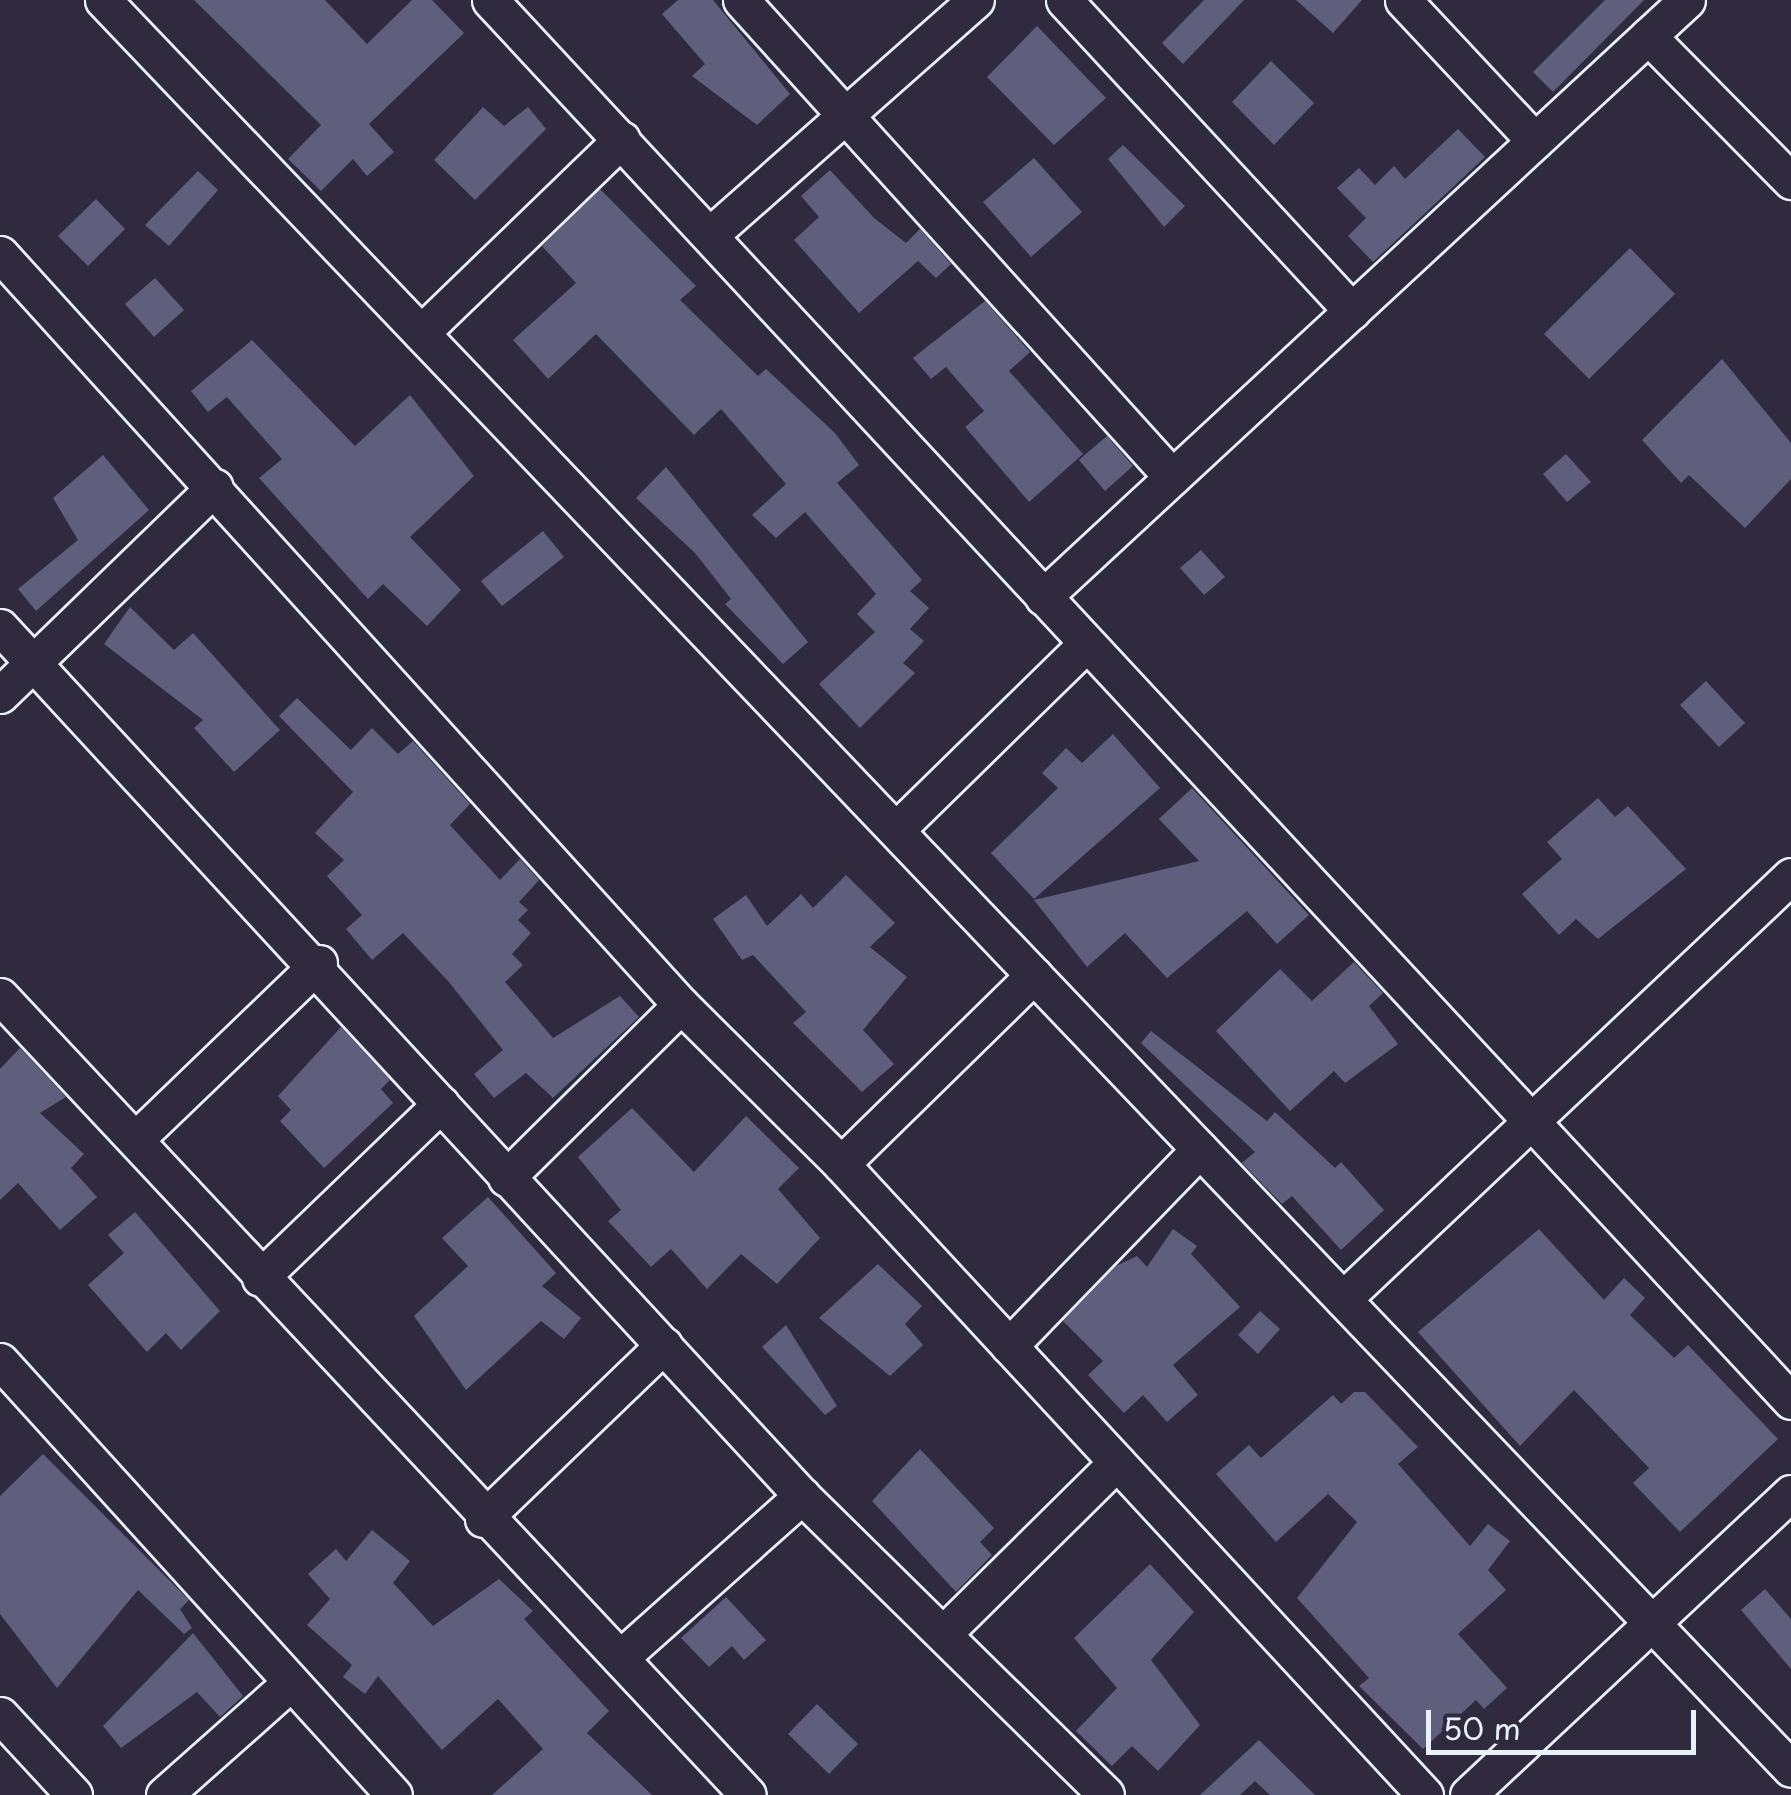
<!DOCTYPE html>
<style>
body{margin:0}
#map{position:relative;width:1791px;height:1795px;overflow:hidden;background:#2f2a3d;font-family:"Playpen Sans",sans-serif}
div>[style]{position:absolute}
.building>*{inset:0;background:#5f5e7c}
.roads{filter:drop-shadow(2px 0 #e8f1f8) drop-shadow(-2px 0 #e8f1f8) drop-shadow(0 2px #e8f1f8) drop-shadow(0 -2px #e8f1f8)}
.street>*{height:35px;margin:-17.5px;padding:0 17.5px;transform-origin:17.5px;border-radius:17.5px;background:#2f2a3d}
span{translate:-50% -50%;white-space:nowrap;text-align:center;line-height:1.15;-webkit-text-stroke:8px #2f2a3d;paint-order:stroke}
.scale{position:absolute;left:1426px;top:1710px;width:270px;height:45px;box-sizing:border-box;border:5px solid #e8f1f8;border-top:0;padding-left:12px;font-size:30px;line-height:35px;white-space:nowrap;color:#e8f1f8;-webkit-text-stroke:8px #2f2a3d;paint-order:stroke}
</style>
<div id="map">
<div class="building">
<i style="clip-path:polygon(194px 0,325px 0,367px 44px,412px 0,432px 0,464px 33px,369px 124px,394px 152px,367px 176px,353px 159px,321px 191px,288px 159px,321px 125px)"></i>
<i style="clip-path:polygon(678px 0,713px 0,790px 94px,757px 125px,692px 76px,705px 64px,662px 14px)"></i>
<i style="clip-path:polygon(1204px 0,1244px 0,1183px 64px,1162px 43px)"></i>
<i style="clip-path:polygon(1296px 0,1362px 0,1333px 33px)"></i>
<i style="clip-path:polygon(1605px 0,1644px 0,1553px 92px,1533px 72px)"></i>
<i style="clip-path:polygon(1037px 26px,1106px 98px,1054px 145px,987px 77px)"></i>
<i style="clip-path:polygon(1271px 61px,1314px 103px,1274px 145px,1232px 102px)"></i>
<i style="clip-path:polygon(483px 107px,504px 126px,528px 107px,546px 129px,475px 200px,434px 160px)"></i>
<i style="clip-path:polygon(1458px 129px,1485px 157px,1373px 262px,1348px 236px,1366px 218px,1337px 188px,1359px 168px,1375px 185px,1394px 166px,1405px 179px)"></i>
<i style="clip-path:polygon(1123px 145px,1185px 206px,1164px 227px,1108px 159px)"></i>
<i style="clip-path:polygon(1034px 158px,1082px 212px,1031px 257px,983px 202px)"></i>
<i style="clip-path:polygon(830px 170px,874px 218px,906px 243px,920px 229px,951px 264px,936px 278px,918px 261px,859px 313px,794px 240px,819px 217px,801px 196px)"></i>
<i style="clip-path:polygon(198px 171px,218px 190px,169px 246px,145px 225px)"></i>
<i style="clip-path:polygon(600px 189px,696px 286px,680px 300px,758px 376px,766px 369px,835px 433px,859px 465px,837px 483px,922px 580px,910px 591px,929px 608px,910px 629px,924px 641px,903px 663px,915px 673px,860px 728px,819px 684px,875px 632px,857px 614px,876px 594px,805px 512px,776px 538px,752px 515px,786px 484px,721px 409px,694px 435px,596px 334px,548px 379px,513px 340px,576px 283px,542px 246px)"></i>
<i style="clip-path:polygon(96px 199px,125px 229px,88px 266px,58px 236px)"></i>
<i style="clip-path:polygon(1630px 248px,1675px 294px,1589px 379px,1544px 334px)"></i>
<i style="clip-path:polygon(155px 278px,184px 310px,154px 337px,125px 304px)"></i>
<i style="clip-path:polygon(985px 301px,1030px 352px,1009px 371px,1083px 454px,1029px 502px,965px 427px,984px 411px,946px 367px,931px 379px,913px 358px)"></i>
<i style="clip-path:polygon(252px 340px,355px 446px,410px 395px,474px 476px,410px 537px,461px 590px,427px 626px,383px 584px,368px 599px,259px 478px,282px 459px,227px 397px,208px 412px,191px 391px)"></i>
<i style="clip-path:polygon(1722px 359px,1791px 443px,1791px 479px,1745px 528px,1689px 475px,1681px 483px,1642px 440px)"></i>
<i style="clip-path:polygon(1107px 436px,1133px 466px,1105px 491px,1079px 460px)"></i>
<i style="clip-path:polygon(1566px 454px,1591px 482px,1567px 502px,1543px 474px)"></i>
<i style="clip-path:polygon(103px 455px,149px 510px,36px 611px,18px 589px,78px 540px,53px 498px)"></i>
<i style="clip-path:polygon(666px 467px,808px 642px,783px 664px,725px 604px,731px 599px,695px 553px,636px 498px)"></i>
<i style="clip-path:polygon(543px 531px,564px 557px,502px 606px,481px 581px)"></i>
<i style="clip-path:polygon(1201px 550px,1225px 577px,1204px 595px,1180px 568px)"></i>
<i style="clip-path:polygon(130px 607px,174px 650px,193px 633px,280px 730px,234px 772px,194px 728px,203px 720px,104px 644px)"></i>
<i style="clip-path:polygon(1706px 681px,1745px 723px,1719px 747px,1680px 705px)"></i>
<i style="clip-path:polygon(297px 698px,351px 750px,372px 728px,398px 754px,413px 741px,470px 804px,450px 825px,500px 880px,520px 859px,539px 880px,519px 902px,528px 910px,518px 920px,531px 933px,512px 954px,523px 965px,505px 982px,553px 1038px,620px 996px,639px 1017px,553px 1098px,526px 1073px,494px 1098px,474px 1074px,503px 1050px,448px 981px,403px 933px,372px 960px,346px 929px,362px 915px,327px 876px,344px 860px,315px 833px,353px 792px,279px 716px)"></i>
<i style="clip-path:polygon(1113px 734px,1160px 788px,1034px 899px,991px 853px,1058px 788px,1042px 773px,1066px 748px,1082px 763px)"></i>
<i style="clip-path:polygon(1192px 788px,1309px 915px,1277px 944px,1247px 911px,1167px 978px,1125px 933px,1087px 967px,1034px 900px,1199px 861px,1159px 819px)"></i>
<i style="clip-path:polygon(1598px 798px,1615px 817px,1628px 806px,1686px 869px,1598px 939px,1576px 919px,1559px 935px,1522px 894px,1562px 859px,1547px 842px)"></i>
<i style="clip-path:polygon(846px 875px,895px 923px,870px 947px,907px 977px,863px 1030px,894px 1064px,862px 1092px,793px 1023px,806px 1012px,753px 955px,742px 960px,713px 919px,746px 895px,767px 926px,801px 894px,813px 908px)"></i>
<i style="clip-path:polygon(1354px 962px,1383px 993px,1369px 1006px,1398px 1044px,1345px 1083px,1334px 1071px,1290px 1111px,1216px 1031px,1280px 969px,1312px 1001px)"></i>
<i style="clip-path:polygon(341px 1027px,390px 1080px,381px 1089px,393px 1103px,324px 1168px,280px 1121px,291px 1110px,278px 1096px)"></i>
<i style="clip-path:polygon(1151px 1031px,1267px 1121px,1275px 1112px,1335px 1168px,1341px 1162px,1384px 1210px,1341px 1250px,1292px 1196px,1282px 1204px,1242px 1163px,1255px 1152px,1141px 1043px)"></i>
<i style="clip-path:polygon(20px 1048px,66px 1097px,40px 1113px,84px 1154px,71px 1168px,97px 1197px,60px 1230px,18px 1183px,0 1200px,0 1069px)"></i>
<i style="clip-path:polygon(632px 1108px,694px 1172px,746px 1116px,799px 1168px,778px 1189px,820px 1238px,777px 1284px,741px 1254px,707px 1289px,671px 1249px,651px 1267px,608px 1221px,621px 1210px,578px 1157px)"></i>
<i style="clip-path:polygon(488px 1197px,556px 1273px,542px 1286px,581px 1318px,564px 1339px,541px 1321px,466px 1390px,414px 1316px,468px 1266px,442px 1238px)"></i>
<i style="clip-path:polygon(135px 1212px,220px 1311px,181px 1350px,166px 1333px,147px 1352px,88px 1285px,124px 1253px,108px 1235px)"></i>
<i style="clip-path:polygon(1173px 1229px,1197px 1246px,1191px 1254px,1240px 1307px,1173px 1365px,1198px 1395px,1167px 1422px,1143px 1395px,1124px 1413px,1088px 1375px,1103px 1361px,1063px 1321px,1116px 1266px,1137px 1256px,1147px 1267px)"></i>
<i style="clip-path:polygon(1539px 1229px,1604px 1300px,1624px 1278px,1645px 1298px,1630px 1315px,1674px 1358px,1688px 1345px,1778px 1439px,1680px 1532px,1633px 1483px,1649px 1468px,1574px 1390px,1520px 1446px,1418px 1332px)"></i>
<i style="clip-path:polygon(878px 1264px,922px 1306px,905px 1324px,923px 1345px,890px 1376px,819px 1318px)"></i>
<i style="clip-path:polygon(1260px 1311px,1280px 1329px,1258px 1354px,1238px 1335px)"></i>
<i style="clip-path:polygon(786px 1325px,837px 1406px,825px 1415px,762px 1347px)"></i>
<i style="clip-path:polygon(1354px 1392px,1365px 1392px,1418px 1447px,1398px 1464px,1470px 1546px,1488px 1524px,1510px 1541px,1488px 1570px,1506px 1590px,1458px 1634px,1507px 1688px,1484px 1709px,1476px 1700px,1423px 1749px,1359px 1686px,1369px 1678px,1297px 1598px,1357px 1522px,1328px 1494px,1276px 1542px,1216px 1474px,1249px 1445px,1261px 1458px,1333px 1395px,1341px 1404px)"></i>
<i style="clip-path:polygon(920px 1449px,994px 1528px,980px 1542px,992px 1555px,956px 1592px,872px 1501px)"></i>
<i style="clip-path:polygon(43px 1454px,189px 1600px,180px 1609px,192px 1628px,184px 1634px,138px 1590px,57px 1688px,0 1614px,0 1496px)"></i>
<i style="clip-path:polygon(372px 1530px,410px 1561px,393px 1583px,433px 1626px,499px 1579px,533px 1611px,524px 1619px,609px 1711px,587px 1733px,652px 1795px,492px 1795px,543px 1749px,498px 1699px,442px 1750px,378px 1676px,365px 1694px,343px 1677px,352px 1665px,307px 1625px,330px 1599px,308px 1574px,336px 1549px,346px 1561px)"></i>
<i style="clip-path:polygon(1150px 1564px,1194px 1612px,1151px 1660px,1200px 1725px,1158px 1771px,1132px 1746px,1112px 1766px,1076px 1731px,1117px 1688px,1074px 1638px)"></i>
<i style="clip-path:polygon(1765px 1589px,1791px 1619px,1791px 1669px,1741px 1610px)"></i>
<i style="clip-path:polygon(726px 1597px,766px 1640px,744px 1660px,732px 1646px,709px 1667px,681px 1638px)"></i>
<i style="clip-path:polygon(193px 1633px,243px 1696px,220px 1717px,197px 1692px,121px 1748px,103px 1726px)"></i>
<i style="clip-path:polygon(817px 1704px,858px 1744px,829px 1774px,788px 1734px)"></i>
<i style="clip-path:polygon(1259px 1740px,1315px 1795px,1270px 1795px,1255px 1781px,1240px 1795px,1200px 1795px)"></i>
</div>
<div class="roads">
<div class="street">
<i style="left:103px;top:0;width:2445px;rotate:46.34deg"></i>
<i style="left:490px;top:0;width:1912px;rotate:47.12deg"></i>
<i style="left:741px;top:0;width:643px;rotate:47.9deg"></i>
<i style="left:1064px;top:0;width:424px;rotate:47.2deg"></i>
<i style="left:1403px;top:0;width:193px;rotate:46.9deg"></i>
<i style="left:1648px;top:36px;width:204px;rotate:45.4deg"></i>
<i style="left:710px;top:235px;width:355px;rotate:-41.5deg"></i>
<i style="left:0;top:254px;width:1014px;rotate:47.8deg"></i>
<i style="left:681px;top:1005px;width:226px;rotate:44.8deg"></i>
<i style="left:841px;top:1164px;width:860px;rotate:47.22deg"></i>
<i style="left:421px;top:333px;width:279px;rotate:-44deg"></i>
<i style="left:1043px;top:597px;width:878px;rotate:-42.83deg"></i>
<i style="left:0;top:627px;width:1183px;rotate:47.3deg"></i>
<i style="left:802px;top:1496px;width:426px;rotate:44.5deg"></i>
<i style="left:0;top:695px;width:299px;rotate:-44.1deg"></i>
<i style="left:896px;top:830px;width:266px;rotate:-44.4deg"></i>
<i style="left:0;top:996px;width:1094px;rotate:46.89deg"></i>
<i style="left:136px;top:1139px;width:254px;rotate:-43.9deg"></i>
<i style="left:841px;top:1164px;width:270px;rotate:-44.4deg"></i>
<i style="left:506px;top:1178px;width:246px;rotate:-44.7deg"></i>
<i style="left:260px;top:1278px;width:251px;rotate:-43.9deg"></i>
<i style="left:1343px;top:1299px;width:616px;rotate:-43.36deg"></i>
<i style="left:1009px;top:1346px;width:274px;rotate:-45.9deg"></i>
<i style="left:0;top:1361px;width:586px;rotate:47.77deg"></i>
<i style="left:483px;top:1519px;width:251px;rotate:-43.9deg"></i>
<i style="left:944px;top:1633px;width:243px;rotate:-44.7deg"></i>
<i style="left:620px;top:1658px;width:244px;rotate:-41.7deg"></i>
<i style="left:0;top:1715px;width:109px;rotate:47.2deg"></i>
<i style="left:164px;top:1795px;width:166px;rotate:-41.6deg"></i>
<i style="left:1468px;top:1795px;width:442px;rotate:-43.1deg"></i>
</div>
</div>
<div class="scale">50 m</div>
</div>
